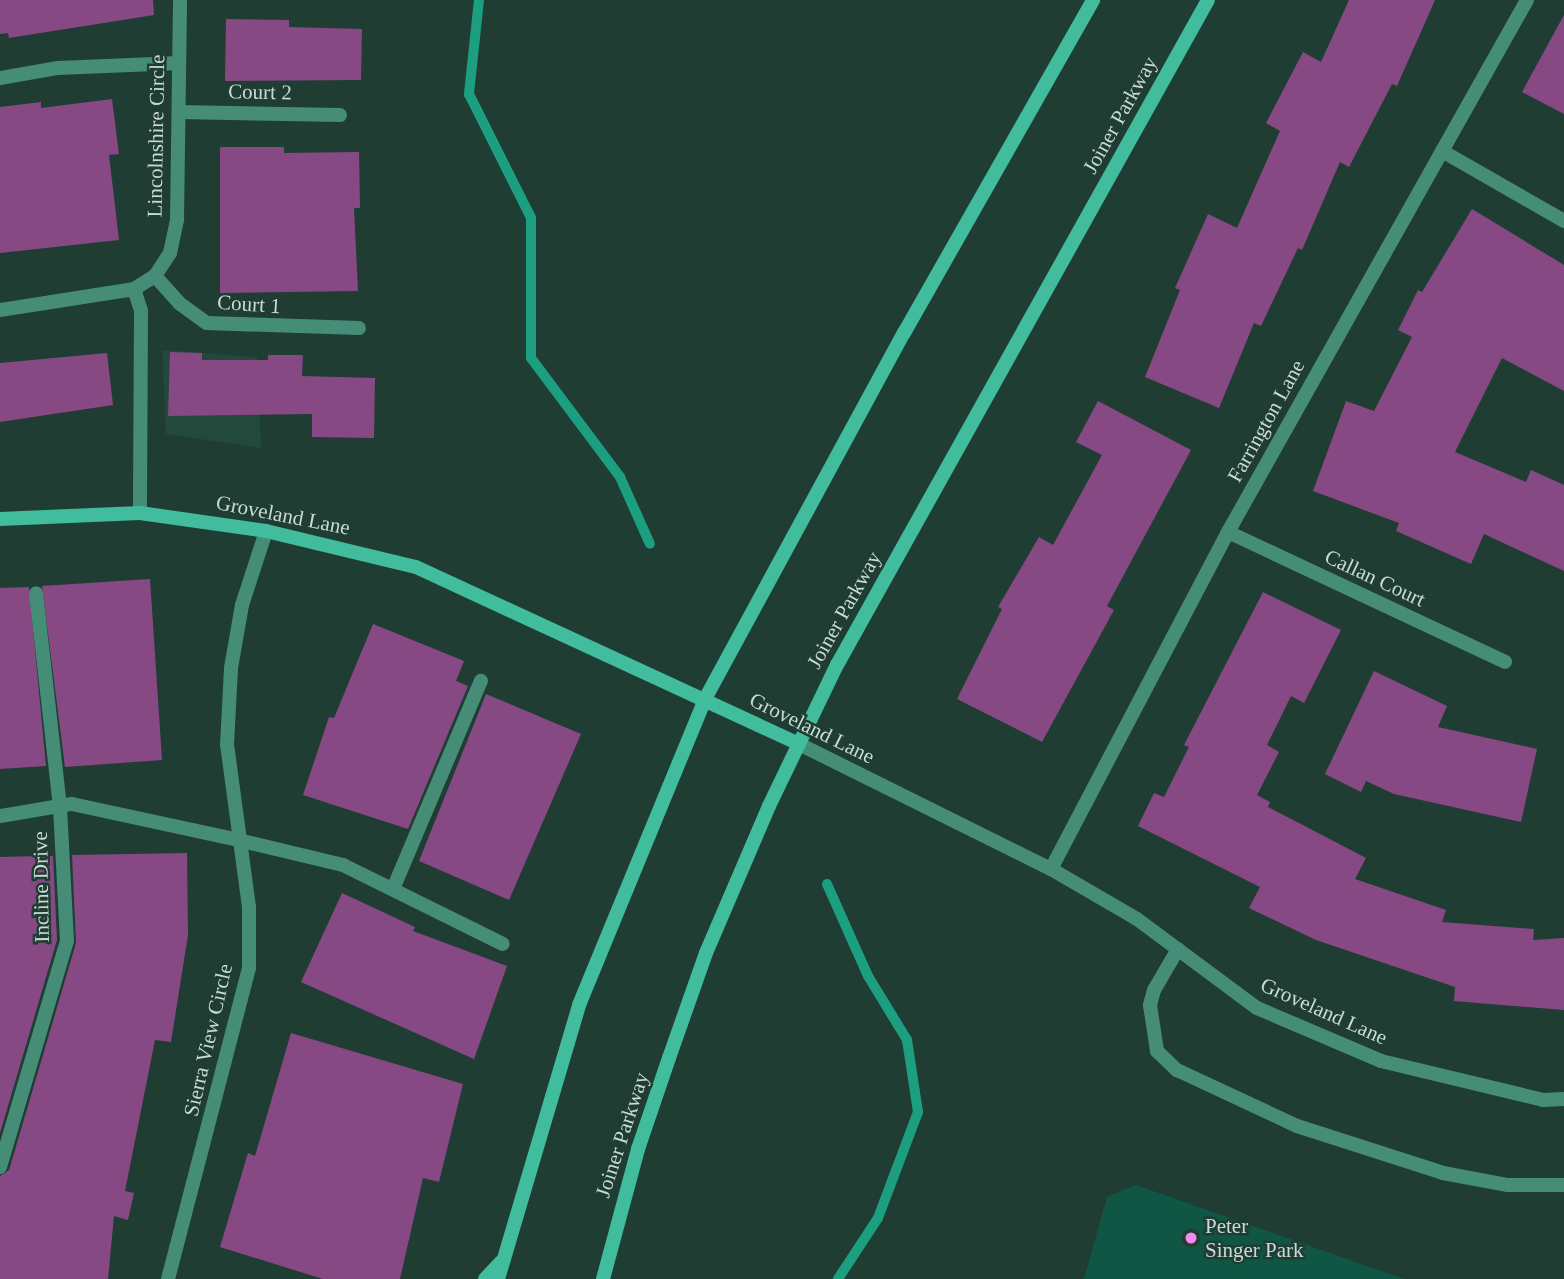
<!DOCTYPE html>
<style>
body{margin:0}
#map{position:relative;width:1564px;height:1279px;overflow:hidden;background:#203d34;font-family:"Times New Roman",serif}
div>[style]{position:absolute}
.built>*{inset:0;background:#23493d}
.green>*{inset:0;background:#105645}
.stream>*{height:10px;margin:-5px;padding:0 5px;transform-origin:5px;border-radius:5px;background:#1c9f81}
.building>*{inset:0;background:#874984}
.service>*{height:14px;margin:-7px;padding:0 7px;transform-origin:7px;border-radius:7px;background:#468d78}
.minor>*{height:14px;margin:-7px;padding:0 7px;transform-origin:7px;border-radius:7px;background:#468d78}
.secondary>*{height:14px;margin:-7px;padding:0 7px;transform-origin:7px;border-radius:7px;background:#41bd9d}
.dots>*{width:19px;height:19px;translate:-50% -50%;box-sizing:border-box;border:4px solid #203d34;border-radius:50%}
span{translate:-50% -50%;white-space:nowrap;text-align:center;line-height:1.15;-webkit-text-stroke:5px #203d34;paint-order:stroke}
.street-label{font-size:21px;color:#cadad4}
.poi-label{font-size:21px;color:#cadad4}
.left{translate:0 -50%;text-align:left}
</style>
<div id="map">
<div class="built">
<i style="clip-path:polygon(162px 350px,257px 357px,261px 448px,166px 434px)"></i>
</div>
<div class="green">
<i style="clip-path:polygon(1136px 1185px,1404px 1279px,1084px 1279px,1107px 1197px)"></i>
</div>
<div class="stream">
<i style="left:479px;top:0;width:95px;rotate:96.1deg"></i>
<i style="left:469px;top:94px;width:139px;rotate:63.4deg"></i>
<i style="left:531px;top:218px;width:140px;rotate:90deg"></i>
<i style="left:531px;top:358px;width:149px;rotate:53.2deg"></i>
<i style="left:620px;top:477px;width:73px;rotate:65.9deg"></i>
<i style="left:827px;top:884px;width:101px;rotate:66deg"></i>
<i style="left:868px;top:976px;width:75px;rotate:58.6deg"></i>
<i style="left:907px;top:1040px;width:73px;rotate:81.3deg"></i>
<i style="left:918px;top:1112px;width:113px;rotate:110.7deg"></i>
<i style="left:878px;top:1218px;width:73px;rotate:123.3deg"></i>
</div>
<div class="building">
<i style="clip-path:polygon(0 0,153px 0,154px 15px,9px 38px,8px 33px,0 34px)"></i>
<i style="clip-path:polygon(1349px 0,1435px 0,1397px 86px,1392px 84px,1349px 167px,1340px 162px,1302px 250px,1298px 248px,1261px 326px,1254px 323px,1219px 408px,1145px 377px,1180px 290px,1175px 288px,1208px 214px,1237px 228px,1280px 131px,1266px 123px,1303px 52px,1321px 62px)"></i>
<i style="clip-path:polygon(1564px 15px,1564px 114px,1522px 92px)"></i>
<i style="clip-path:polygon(226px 19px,289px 20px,289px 27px,362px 29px,361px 80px,225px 81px)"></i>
<i style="clip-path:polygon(112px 99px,119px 154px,109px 155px,119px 240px,0 253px,0 107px,41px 102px,41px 108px)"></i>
<i style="clip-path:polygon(220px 147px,284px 147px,284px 153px,359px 152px,360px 208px,354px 208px,358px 291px,220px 293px)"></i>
<i style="clip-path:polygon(1472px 209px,1564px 265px,1564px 391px,1502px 358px,1455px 452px,1526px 482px,1531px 470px,1564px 485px,1564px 571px,1484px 534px,1471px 564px,1396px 531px,1399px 523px,1313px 491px,1346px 401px,1374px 411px,1412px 337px,1398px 330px,1418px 290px,1422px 292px)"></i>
<i style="clip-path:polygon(170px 352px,202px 353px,202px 360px,268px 360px,268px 355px,303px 355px,302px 376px,375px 378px,374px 438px,312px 437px,312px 414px,168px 416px)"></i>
<i style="clip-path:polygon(107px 353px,113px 405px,0 422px,0 363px)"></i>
<i style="clip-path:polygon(1098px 401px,1191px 450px,1107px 606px,1114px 610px,1042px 742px,957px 699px,1002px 609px,998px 607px,1039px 537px,1053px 545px,1102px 455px,1076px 442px)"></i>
<i style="clip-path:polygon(150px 579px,162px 760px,65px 767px,42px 586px)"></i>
<i style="clip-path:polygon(29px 587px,46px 766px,0 769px,0 588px)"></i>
<i style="clip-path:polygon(1263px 592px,1341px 630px,1304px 703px,1291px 696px,1267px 745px,1279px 752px,1257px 795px,1270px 802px,1268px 807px,1366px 858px,1355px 879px,1446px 910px,1442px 922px,1534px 929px,1533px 940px,1564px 938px,1564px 1010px,1454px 1001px,1455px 987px,1316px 940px,1249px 908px,1260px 887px,1138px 826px,1154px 793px,1164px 797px,1189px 747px,1184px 745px)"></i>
<i style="clip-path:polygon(373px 624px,464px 661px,456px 681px,468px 686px,408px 829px,303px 795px,329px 717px,334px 718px)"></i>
<i style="clip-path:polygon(1374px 671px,1447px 706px,1438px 727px,1537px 749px,1521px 822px,1394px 794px,1366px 781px,1361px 792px,1325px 774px)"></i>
<i style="clip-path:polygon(486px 694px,581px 734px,509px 900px,419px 861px)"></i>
<i style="clip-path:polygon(187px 853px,188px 935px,171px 1042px,155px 1040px,125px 1191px,134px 1193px,128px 1220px,114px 1216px,108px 1279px,0 1279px,0 1176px,9px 1170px,76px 943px,72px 855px)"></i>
<i style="clip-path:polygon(40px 856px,53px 856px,57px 940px,0 1133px,0 857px)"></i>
<i style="clip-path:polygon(342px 893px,415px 927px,413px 931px,507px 966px,474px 1059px,301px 982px)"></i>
<i style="clip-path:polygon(291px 1033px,463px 1084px,439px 1182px,423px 1178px,400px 1279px,323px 1279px,220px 1247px,248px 1153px,255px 1156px)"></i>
</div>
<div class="service">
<i style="left:179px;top:112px;width:161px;rotate:1.1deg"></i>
<i style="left:155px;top:276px;width:36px;rotate:48deg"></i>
<i style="left:179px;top:303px;width:34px;rotate:36deg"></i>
<i style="left:207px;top:323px;width:152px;rotate:1.9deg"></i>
<i style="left:134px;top:289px;width:23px;rotate:72deg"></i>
<i style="left:141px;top:311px;width:202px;rotate:90.3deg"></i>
<i style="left:238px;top:840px;width:108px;rotate:13.4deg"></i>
<i style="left:343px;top:865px;width:178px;rotate:26.3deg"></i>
<i style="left:393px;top:889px;width:226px;rotate:-67.1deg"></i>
<i style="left:1178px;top:949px;width:48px;rotate:120.3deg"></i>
<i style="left:1154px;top:990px;width:16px;rotate:105deg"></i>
<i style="left:1150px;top:1005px;width:47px;rotate:81.3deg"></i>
<i style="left:1157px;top:1051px;width:28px;rotate:44deg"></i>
<i style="left:1177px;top:1070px;width:132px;rotate:25deg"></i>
<i style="left:1297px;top:1126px;width:153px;rotate:17.8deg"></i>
<i style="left:1443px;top:1173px;width:66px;rotate:10.5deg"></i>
<i style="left:1508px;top:1185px;width:56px"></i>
<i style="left:0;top:1167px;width:236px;rotate:-73.5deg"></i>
<i style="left:67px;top:941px;width:134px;rotate:-93deg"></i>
<i style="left:60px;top:807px;width:215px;rotate:-96.4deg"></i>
</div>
<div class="minor">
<i style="left:0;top:78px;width:59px;rotate:-9.8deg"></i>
<i style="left:58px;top:68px;width:121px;rotate:-2.4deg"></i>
<i style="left:1442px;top:151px;width:141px;rotate:29.8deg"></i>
<i style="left:0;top:310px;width:136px;rotate:-8.9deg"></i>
<i style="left:134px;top:289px;width:25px;rotate:-32deg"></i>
<i style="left:155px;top:276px;width:27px;rotate:-57deg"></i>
<i style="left:170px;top:253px;width:35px;rotate:-78deg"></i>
<i style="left:177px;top:219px;width:219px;rotate:-89.2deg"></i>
<i style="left:1228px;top:532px;width:306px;rotate:25.1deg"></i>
<i style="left:799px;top:744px;width:281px;rotate:26.4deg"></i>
<i style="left:1051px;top:869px;width:99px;rotate:30.2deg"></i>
<i style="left:1137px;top:919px;width:149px;rotate:36.6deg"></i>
<i style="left:1257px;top:1008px;width:135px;rotate:23.1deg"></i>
<i style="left:1381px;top:1061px;width:167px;rotate:13.5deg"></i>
<i style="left:1543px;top:1100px;width:21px;rotate:-3deg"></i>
<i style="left:0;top:816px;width:73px;rotate:-9.5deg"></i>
<i style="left:72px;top:804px;width:170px;rotate:12.2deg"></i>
<i style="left:1051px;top:869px;width:381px;rotate:-62.3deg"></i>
<i style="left:1228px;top:532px;width:610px;rotate:-60.66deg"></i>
<i style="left:168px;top:1279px;width:322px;rotate:-75.4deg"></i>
<i style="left:249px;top:967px;width:60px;rotate:-90deg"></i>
<i style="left:249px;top:907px;width:163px;rotate:-97.7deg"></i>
<i style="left:227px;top:745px;width:77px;rotate:-87deg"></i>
<i style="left:231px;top:668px;width:64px;rotate:-80.1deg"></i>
<i style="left:242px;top:605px;width:78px;rotate:-72deg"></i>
</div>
<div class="secondary">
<i style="left:0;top:519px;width:140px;rotate:-2.5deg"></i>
<i style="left:140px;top:513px;width:127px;rotate:8.1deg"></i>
<i style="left:266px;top:531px;width:154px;rotate:13.5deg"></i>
<i style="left:416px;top:567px;width:422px;rotate:24.8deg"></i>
<i style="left:485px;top:1279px;width:23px;rotate:-47deg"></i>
<i style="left:498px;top:1279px;width:286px;rotate:-73.5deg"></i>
<i style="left:579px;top:1005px;width:331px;rotate:-67.6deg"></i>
<i style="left:705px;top:699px;width:417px;rotate:-61.5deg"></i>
<i style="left:904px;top:333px;width:383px;rotate:-60.4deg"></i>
<i style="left:603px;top:1279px;width:135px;rotate:-74.9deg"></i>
<i style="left:638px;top:1149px;width:96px;rotate:-71.2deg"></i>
<i style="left:669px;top:1058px;width:111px;rotate:-70.6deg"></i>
<i style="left:706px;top:953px;width:160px;rotate:-66.8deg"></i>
<i style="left:769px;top:806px;width:157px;rotate:-64.3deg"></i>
<i style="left:837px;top:665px;width:761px;rotate:-60.84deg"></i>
</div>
<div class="dots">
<i style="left:1191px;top:1238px;background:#f589ef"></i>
</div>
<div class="street-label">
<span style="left:260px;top:92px;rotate:1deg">Court 2</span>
<span style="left:1120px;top:115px;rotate:-61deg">Joiner Parkway</span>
<span style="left:156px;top:136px;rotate:-89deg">Lincolnshire Circle</span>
<span style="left:249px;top:304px;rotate:4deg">Court 1</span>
<span style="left:1266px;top:421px;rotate:-61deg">Farrington Lane</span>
<span style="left:283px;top:515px;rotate:11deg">Groveland Lane</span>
<span style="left:1375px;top:578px;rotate:25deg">Callan Court</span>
<span style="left:844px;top:610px;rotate:-61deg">Joiner Parkway</span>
<span style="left:812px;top:728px;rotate:26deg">Groveland Lane</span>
<span style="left:41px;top:887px;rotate:-91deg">Incline Drive</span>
<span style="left:1324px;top:1011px;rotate:24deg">Groveland Lane</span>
<span style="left:208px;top:1040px;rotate:-77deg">Sierra View Circle</span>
<span style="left:622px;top:1135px;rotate:-72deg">Joiner Parkway</span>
</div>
<div class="poi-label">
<span class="left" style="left:1205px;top:1238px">Peter<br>Singer Park</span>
</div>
</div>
